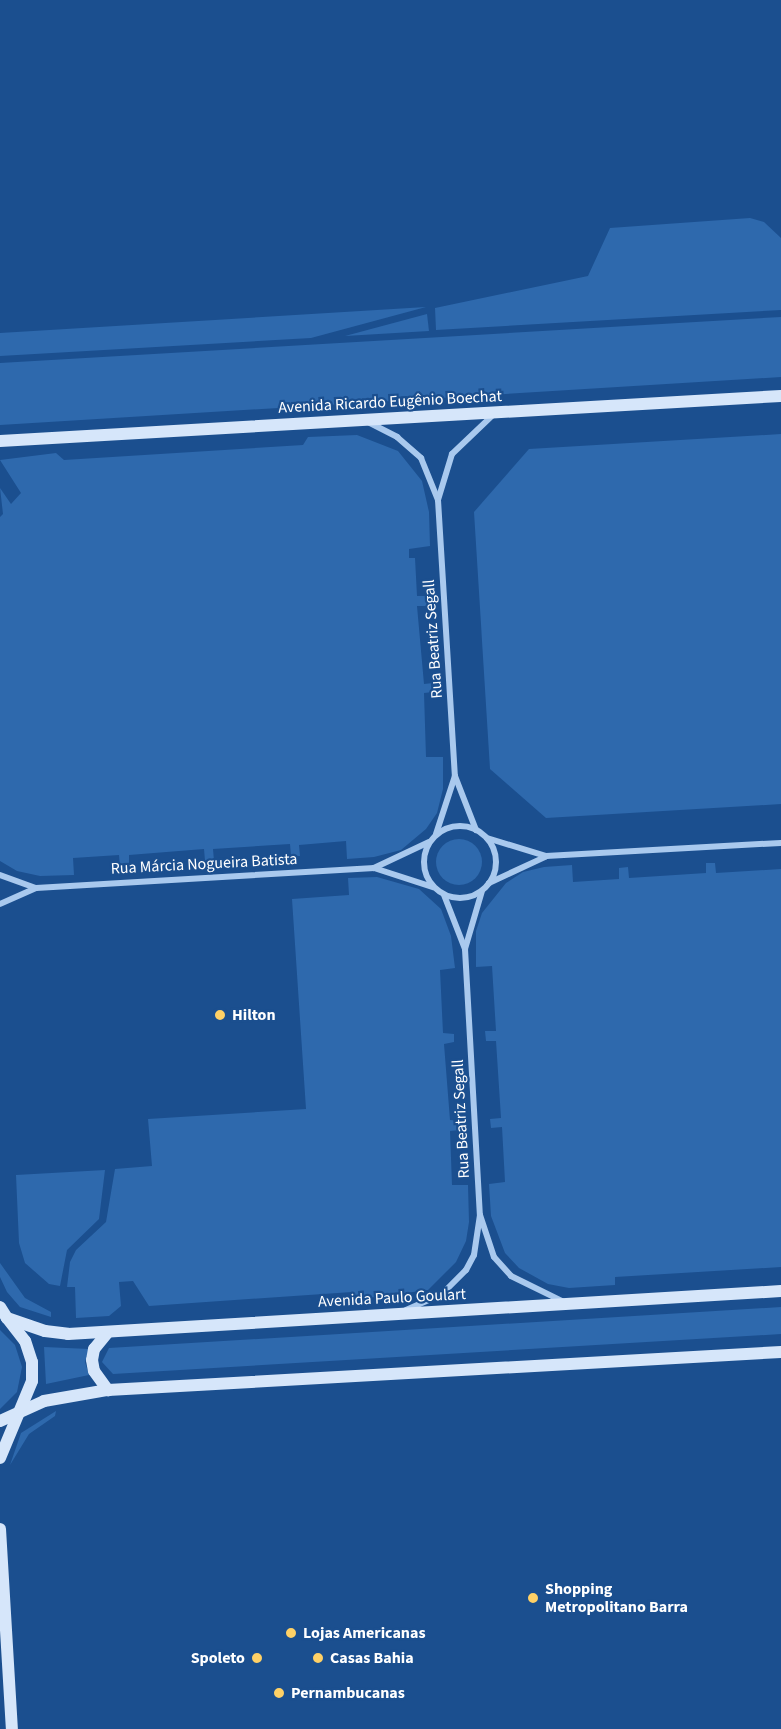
<!DOCTYPE html>
<meta charset="utf-8">
<style>
body{margin:0}
#map{position:relative;width:781px;height:1729px;overflow:hidden;background:#1b4f8f;font-family:"Source Sans 3",sans-serif}
div>[style]{position:absolute}
.green>*{inset:0;background:#2e69ad}
.round{border-radius:50%}
.street>*{height:6px;margin:-3px;padding:0 3px;transform-origin:3px;border-radius:3px;background:#a9c9ee}
.street>.ring{margin:-3px;padding:0;box-sizing:content-box;background:none;border:6px solid #a9c9ee;border-radius:50%}
.secondary>*{height:12px;margin:-6px;padding:0 6px;transform-origin:6px;border-radius:6px;background:#d6e6fa}
.dots>*{width:16px;height:16px;translate:-50% -50%;box-sizing:border-box;border:3px solid #1b4f8f;border-radius:50%}
span{translate:-50% -50%;white-space:nowrap;text-align:center;line-height:1.15;-webkit-text-stroke:4.5px #1b4f8f;paint-order:stroke}
.street-label{font-size:16px;color:#fff}
.poi-label{font-size:16px;color:#fff;font-weight:700}
.left{translate:0 -50%;text-align:left}
.right{translate:-100% -50%;text-align:right}
</style>
<div id="map">
<div class="green">
<i style="clip-path:polygon(750px 218px,764px 222px,781px 238px,781px 310px,436px 330px,435px 308px,588px 276px,610px 228px)"></i>
<i style="clip-path:polygon(426px 307px,311px 338px,0 356px,0 333px)"></i>
<i style="clip-path:polygon(427px 314px,429px 331px,345px 336px)"></i>
<i style="clip-path:polygon(781px 317px,781px 377px,0 425px,0 363px)"></i>
<i style="clip-path:polygon(781px 434px,781px 804px,546px 818px,490px 769px,474px 512px,529px 449px)"></i>
<i style="clip-path:polygon(357px 435px,398px 451px,422px 481px,429px 512px,430px 546px,409px 549px,409px 558px,415px 558px,417px 596px,428px 596px,429px 606px,417px 606px,424px 684px,433px 683px,433px 692px,424px 693px,426px 757px,443px 757px,443px 789px,437px 813px,426px 829px,401px 850px,374px 857px,347px 859px,346px 841px,299px 845px,300px 856px,291px 856px,290px 844px,213px 849px,214px 861px,205px 861px,204px 849px,129px 855px,129px 865px,120px 867px,119px 855px,73px 858px,74px 875px,40px 876px,17px 871px,0 861px,0 517px,3px 514px,0 488px,11px 504px,21px 493px,0 460px,56px 453px,64px 460px,303px 445px,308px 437px)"></i>
<i class="round" style="left:436px;top:839px;width:46px;height:46px"></i>
<i style="clip-path:polygon(706px 863px,715px 863px,716px 873px,781px 869px,781px 1267px,615px 1277px,615px 1285px,569px 1288px,548px 1284px,519px 1268px,505px 1253px,491px 1216px,489px 1184px,505px 1182px,502px 1127px,491px 1128px,490px 1119px,501px 1118px,496px 1041px,486px 1041px,485px 1031px,496px 1031px,492px 966px,476px 967px,476px 931px,482px 913px,506px 883px,523px 872px,544px 867px,572px 865px,573px 882px,619px 879px,619px 868px,628px 867px,629px 878px,706px 873px)"></i>
<i style="clip-path:polygon(377px 877px,419px 889px,441px 909px,451px 936px,455px 968px,440px 970px,443px 1033px,454px 1034px,454px 1042px,444px 1044px,450px 1120px,460px 1121px,460px 1130px,450px 1131px,452px 1185px,468px 1185px,469px 1222px,466px 1241px,456px 1262px,428px 1290px,360px 1299px,352px 1292px,149px 1306px,133px 1281px,119px 1282px,121px 1306px,109px 1316px,76px 1318px,75px 1287px,67px 1287px,70px 1262px,76px 1250px,106px 1222px,115px 1169px,152px 1166px,148px 1119px,306px 1109px,292px 899px,349px 895px,348px 878px)"></i>
<i style="clip-path:polygon(105px 1170px,99px 1219px,67px 1250px,60px 1286px,49px 1284px,25px 1263px,19px 1243px,16px 1175px)"></i>
<i style="clip-path:polygon(0 1263px,25px 1298px,51px 1312px,51px 1317px,20px 1307px,7px 1292px,0 1277px)"></i>
<i style="clip-path:polygon(781px 1307px,781px 1334px,113px 1374px,102px 1362px,109px 1348px)"></i>
<i style="clip-path:polygon(0 1330px,15px 1345px,22px 1367px,17px 1392px,0 1409px)"></i>
<i style="clip-path:polygon(44px 1347px,89px 1349px,85px 1362px,89px 1375px,46px 1384px)"></i>
<i style="clip-path:polygon(56px 1411px,55px 1416px,29px 1434px,10px 1465px,21px 1433px)"></i>
</div>
<div class="street">
<i style="left:368px;top:422px;width:33px;rotate:27deg"></i>
<i style="left:397px;top:437px;width:32px;rotate:41deg"></i>
<i style="left:421px;top:458px;width:45px;rotate:68deg"></i>
<i style="left:438px;top:500px;width:48px;rotate:-73.1deg"></i>
<i style="left:452px;top:454px;width:57px;rotate:-43.6deg"></i>
<i style="left:438px;top:500px;width:277px;rotate:86.5deg"></i>
<i class="ring" style="left:424px;top:826px;width:66px;height:66px"></i>
<i style="left:436px;top:834px;width:61px;rotate:-71.9deg"></i>
<i style="left:455px;top:776px;width:58px;rotate:68.7deg"></i>
<i style="left:487px;top:838px;width:62px;rotate:17deg"></i>
<i style="left:546px;top:856px;width:235px;rotate:-3.2deg"></i>
<i style="left:429px;top:842px;width:61px;rotate:154.7deg"></i>
<i style="left:374px;top:868px;width:62px;rotate:17.9deg"></i>
<i style="left:0;top:875px;width:38px;rotate:20deg"></i>
<i style="left:36px;top:888px;width:39px;rotate:156deg"></i>
<i style="left:489px;top:883px;width:62px;rotate:-24.9deg"></i>
<i style="left:36px;top:888px;width:339px;rotate:-3.4deg"></i>
<i style="left:444px;top:895px;width:58px;rotate:68.7deg"></i>
<i style="left:465px;top:949px;width:60px;rotate:-73.7deg"></i>
<i style="left:465px;top:949px;width:266px;rotate:86.8deg"></i>
<i style="left:406px;top:1310px;width:39px;rotate:-24deg"></i>
<i style="left:442px;top:1294px;width:34px;rotate:-45deg"></i>
<i style="left:466px;top:1270px;width:17px;rotate:-62deg"></i>
<i style="left:474px;top:1255px;width:40px;rotate:-81.5deg"></i>
<i style="left:480px;top:1215px;width:44px;rotate:71.6deg"></i>
<i style="left:494px;top:1257px;width:25px;rotate:48deg"></i>
<i style="left:511px;top:1276px;width:57px;rotate:26.1deg"></i>
</div>
<div class="secondary">
<i style="left:0;top:441px;width:782px;rotate:-3.3deg"></i>
<i style="left:0;top:1307px;width:13px;rotate:58deg"></i>
<i style="left:7px;top:1318px;width:40px;rotate:18.9deg"></i>
<i style="left:45px;top:1331px;width:23px;rotate:7deg"></i>
<i style="left:68px;top:1334px;width:714px;rotate:-3.45deg"></i>
<i style="left:108px;top:1332px;width:22px;rotate:129deg"></i>
<i style="left:94px;top:1349px;width:11px;rotate:100deg"></i>
<i style="left:92px;top:1360px;width:11px;rotate:80deg"></i>
<i style="left:94px;top:1371px;width:24px;rotate:54deg"></i>
<i style="left:0;top:1421px;width:48px;rotate:-24.4deg"></i>
<i style="left:44px;top:1401px;width:65px;rotate:-9.8deg"></i>
<i style="left:108px;top:1390px;width:674px;rotate:-3.23deg"></i>
<i style="left:0;top:1458px;width:83px;rotate:-67.4deg"></i>
<i style="left:32px;top:1381px;width:19px;rotate:-90deg"></i>
<i style="left:32px;top:1362px;width:22px;rotate:-108deg"></i>
<i style="left:25px;top:1341px;width:29px;rotate:-128deg"></i>
<i style="left:0;top:1529px;width:200px;rotate:86.6deg"></i>
</div>
<div class="dots">
<i style="left:220px;top:1015px;background:#ffd166"></i>
<i style="left:533px;top:1598px;background:#ffd166"></i>
<i style="left:291px;top:1633px;background:#ffd166"></i>
<i style="left:257px;top:1658px;background:#ffd166"></i>
<i style="left:318px;top:1658px;background:#ffd166"></i>
<i style="left:279px;top:1693px;background:#ffd166"></i>
</div>
<div class="street-label">
<span style="left:390px;top:402px;rotate:-3deg">Avenida Ricardo Eugênio Boechat</span>
<span style="left:433px;top:639px;rotate:-94deg">Rua Beatriz Segall</span>
<span style="left:204px;top:864px;rotate:-3deg">Rua Márcia Nogueira Batista</span>
<span style="left:461px;top:1119px;rotate:-93deg">Rua Beatriz Segall</span>
<span style="left:392px;top:1298px;rotate:-3deg">Avenida Paulo Goulart</span>
</div>
<div class="poi-label">
<span class="left" style="left:232px;top:1015px">Hilton</span>
<span class="left" style="left:545px;top:1598px">Shopping<br>Metropolitano Barra</span>
<span class="left" style="left:303px;top:1633px">Lojas Americanas</span>
<span class="right" style="left:245px;top:1658px">Spoleto</span>
<span class="left" style="left:330px;top:1658px">Casas Bahia</span>
<span class="left" style="left:291px;top:1693px">Pernambucanas</span>
</div>
</div>
